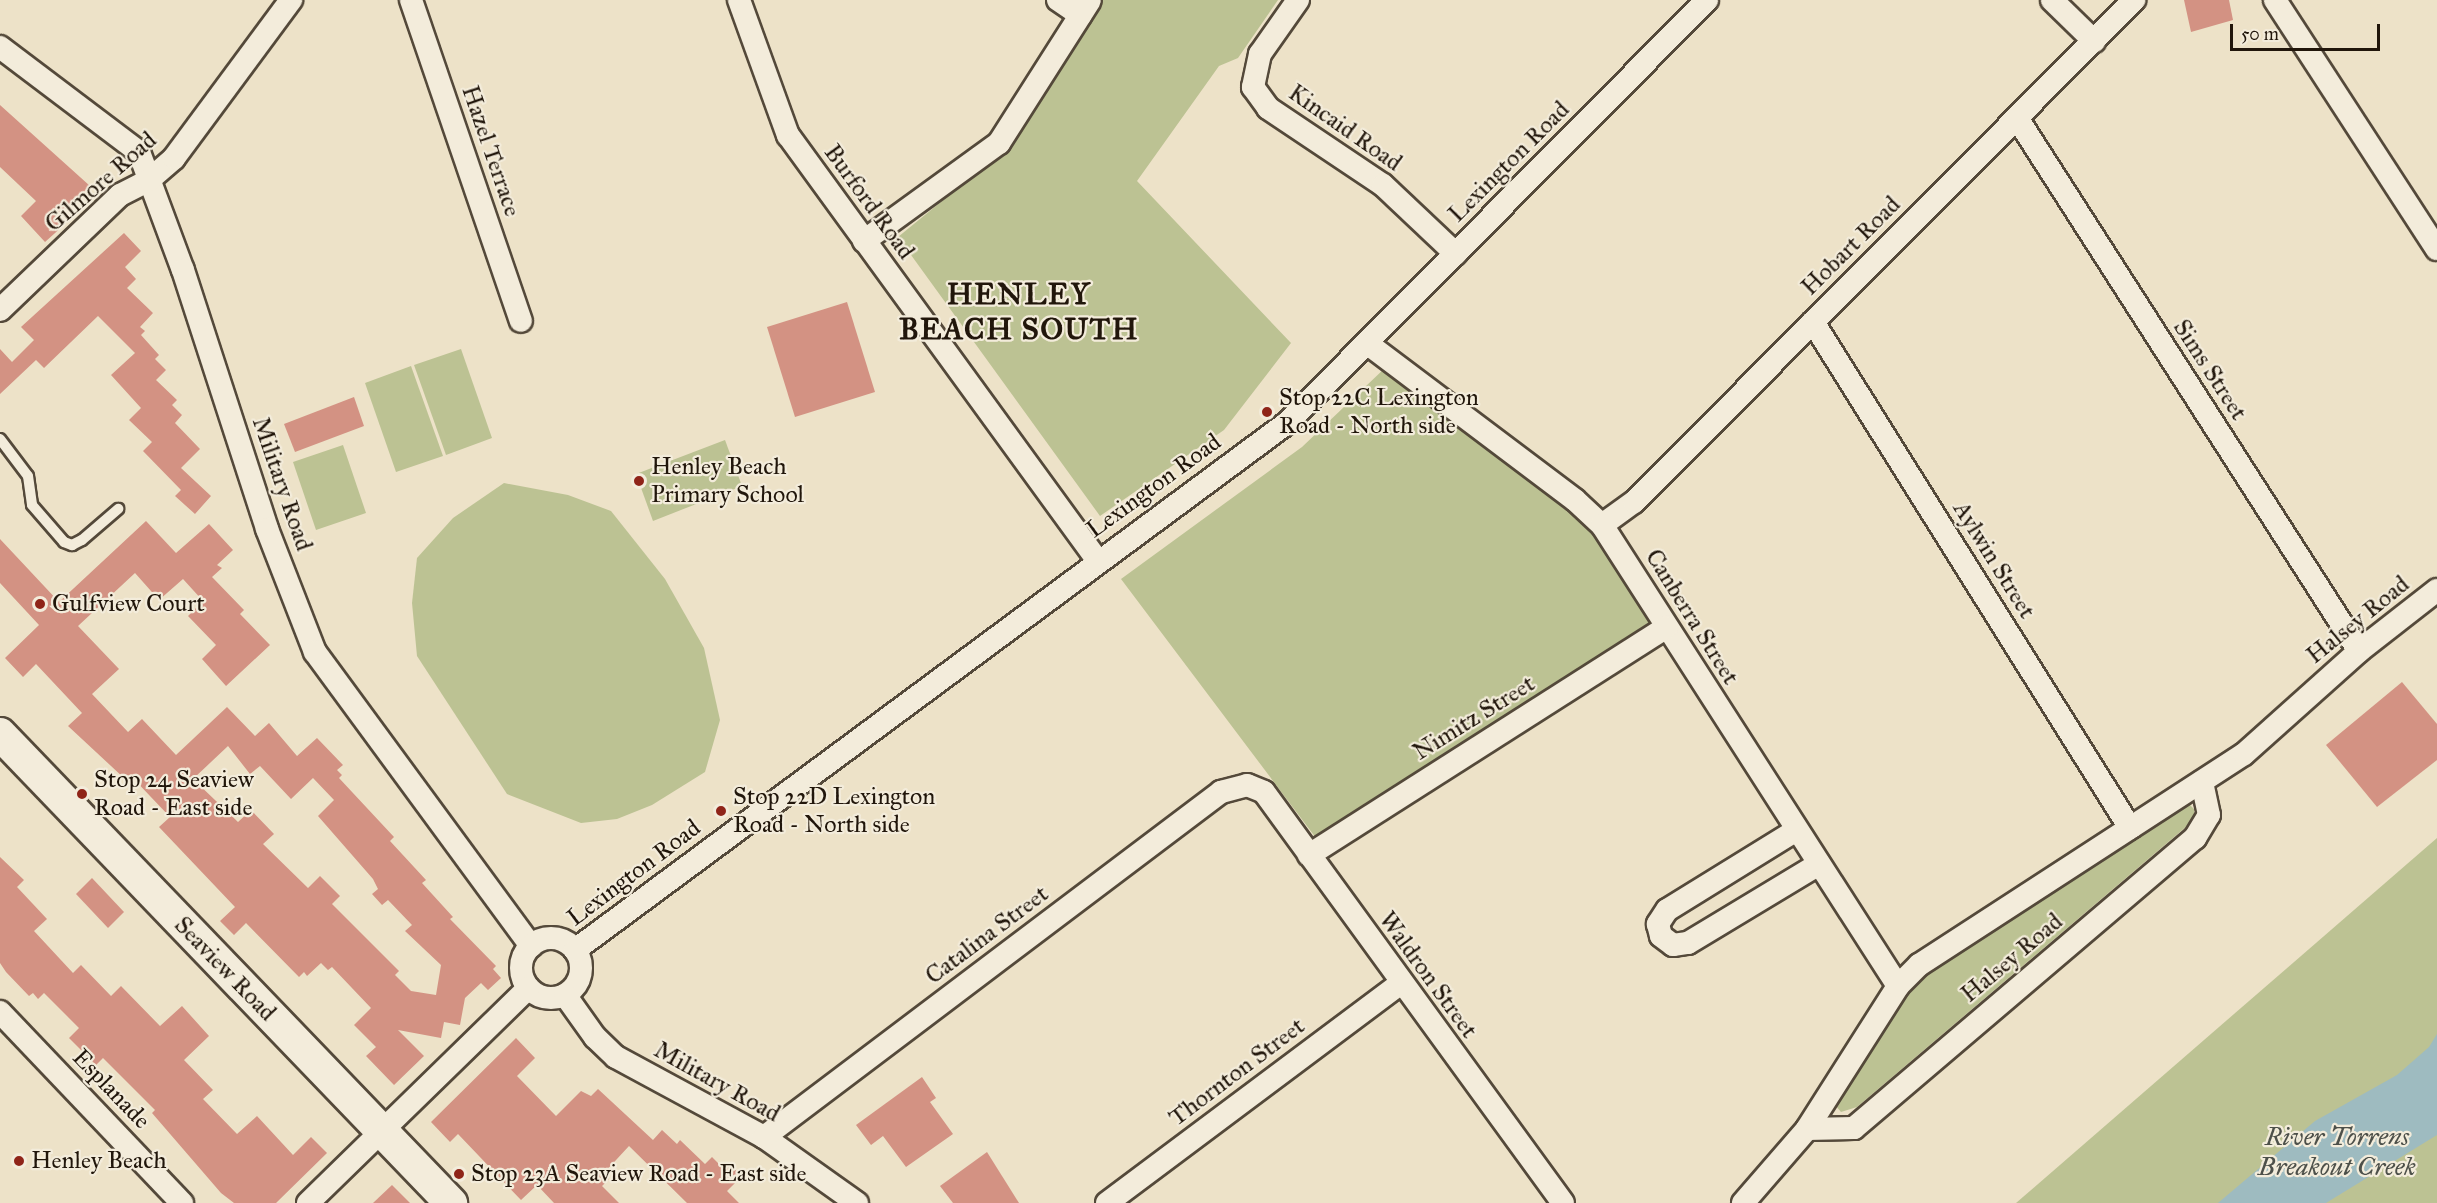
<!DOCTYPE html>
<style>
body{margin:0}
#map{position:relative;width:2437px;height:1203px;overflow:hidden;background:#ede2c8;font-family:"IM FELL Great Primer",serif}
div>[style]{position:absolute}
.green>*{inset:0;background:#bcc293}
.water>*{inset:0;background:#9ebbc0}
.building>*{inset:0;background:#d39283}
.roads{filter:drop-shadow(2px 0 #54493a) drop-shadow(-2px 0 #54493a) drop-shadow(0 2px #54493a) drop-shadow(0 -2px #54493a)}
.service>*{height:10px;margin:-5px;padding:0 5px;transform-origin:5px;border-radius:5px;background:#f3ecdb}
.minor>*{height:22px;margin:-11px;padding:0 11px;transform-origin:11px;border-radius:11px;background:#f3ecdb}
.minor>.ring{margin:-11px;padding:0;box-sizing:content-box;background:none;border:22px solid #f3ecdb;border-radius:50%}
.secondary>*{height:32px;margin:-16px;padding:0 16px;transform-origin:16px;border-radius:16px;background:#f3ecdb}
.dots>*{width:16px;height:16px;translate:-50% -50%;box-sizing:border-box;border:3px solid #f3ecdb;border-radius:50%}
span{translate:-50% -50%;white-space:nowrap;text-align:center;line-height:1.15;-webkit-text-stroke:4.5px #f3ecdb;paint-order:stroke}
.street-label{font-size:24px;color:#21160b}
.poi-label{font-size:24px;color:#21160b}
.left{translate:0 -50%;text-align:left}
.water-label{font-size:26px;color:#4d504a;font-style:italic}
.district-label{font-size:30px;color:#21160b;font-weight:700;letter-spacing:1.5px}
.scale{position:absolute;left:2230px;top:24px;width:150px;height:27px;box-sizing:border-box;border:3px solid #21160b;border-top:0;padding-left:8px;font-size:18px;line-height:21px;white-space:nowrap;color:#21160b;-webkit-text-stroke:4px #f3ecdb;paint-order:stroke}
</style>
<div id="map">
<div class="green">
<i style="clip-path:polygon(1103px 0,1278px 0,1238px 58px,1219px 66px,1137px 181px,1291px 343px,1224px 430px,1100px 516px,898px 237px,1008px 147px)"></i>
<i style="clip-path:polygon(461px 349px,492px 438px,446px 455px,414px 365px)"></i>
<i style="clip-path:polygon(411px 366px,443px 456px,396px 472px,365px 383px)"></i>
<i style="clip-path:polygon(1386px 367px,1584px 518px,1651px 623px,1316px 838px,1121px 579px,1302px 447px)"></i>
<i style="clip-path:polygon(725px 440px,742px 486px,653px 521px,636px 474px)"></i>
<i style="clip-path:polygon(343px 445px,366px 513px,316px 530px,293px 462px)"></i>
<i style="clip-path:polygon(504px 483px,568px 495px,611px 511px,665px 579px,704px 648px,720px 720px,705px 772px,652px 805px,617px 819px,581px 823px,507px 794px,417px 656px,412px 603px,417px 558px,453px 518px)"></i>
<i style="clip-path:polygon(2185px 800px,2194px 809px,2194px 819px,2187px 826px,1857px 1107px,1841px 1112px,1835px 1105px,1923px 971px)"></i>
<i style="clip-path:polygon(2437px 838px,2437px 1203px,2016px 1203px)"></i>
</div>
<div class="water">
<i style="clip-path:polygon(2437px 1034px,2437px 1135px,2326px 1203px,2218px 1203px,2315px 1121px,2397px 1075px,2429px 1047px)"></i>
</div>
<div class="building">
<i style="clip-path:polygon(2184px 0,2229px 0,2233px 20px,2191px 32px)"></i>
<i style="clip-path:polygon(0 105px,90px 186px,57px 217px,64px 225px,45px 242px,21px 216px,36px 201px,0 167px)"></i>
<i style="clip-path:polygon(124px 233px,141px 251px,125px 267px,136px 279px,127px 288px,153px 313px,140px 327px,145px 331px,141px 335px,159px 355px,155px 359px,166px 370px,156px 380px,177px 400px,172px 405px,182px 415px,175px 423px,200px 449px,181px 468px,211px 496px,195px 514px,175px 496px,181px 490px,143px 451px,152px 442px,129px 420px,141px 408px,111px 375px,135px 353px,98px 316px,44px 368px,36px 360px,0 394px,0 349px,12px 362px,34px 340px,21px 327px)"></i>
<i style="clip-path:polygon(847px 302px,875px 392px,795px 417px,767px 327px)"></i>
<i style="clip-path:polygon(354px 397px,364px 426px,295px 452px,284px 424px)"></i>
<i style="clip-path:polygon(evenodd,146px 521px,176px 553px,209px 524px,233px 550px,217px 565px,222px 568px,212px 577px,244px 610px,240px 614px,270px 645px,226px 686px,202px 659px,216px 645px,188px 616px,203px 601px,183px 579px,159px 600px,135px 573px,78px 626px,119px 669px,92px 694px,128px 732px,142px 719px,176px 755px,227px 707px,255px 736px,269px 723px,297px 756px,317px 738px,343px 765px,337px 770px,342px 775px,339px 778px,394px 837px,390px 841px,426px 880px,422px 883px,453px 917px,450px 919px,496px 966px,493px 969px,501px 978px,488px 990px,481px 983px,465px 998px,460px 1025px,444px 1022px,441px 1038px,398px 1030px,424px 1056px,394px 1085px,366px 1056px,376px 1047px,354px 1025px,371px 1008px,332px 967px,328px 970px,321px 963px,307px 976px,304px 972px,299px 977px,246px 923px,234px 935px,220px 921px,235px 907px,159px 827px,170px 817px,130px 775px,125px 779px,68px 726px,82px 713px,36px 664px,23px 677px,5px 658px,39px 625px,0 583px,0 539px,59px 602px,146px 521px,228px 746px,250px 774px,260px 766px,291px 799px,313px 778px,334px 800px,318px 816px,373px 879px,378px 889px,372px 894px,382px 905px,388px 900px,412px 925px,405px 931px,441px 965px,436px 995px,411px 991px,395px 975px,399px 971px,332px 904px,340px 896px,320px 876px,308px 888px,263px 844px,274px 834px,251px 810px,238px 822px,193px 779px,228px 746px)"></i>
<i style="clip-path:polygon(2402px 682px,2437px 724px,2437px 760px,2377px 807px,2326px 745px)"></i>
<i style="clip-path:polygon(0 857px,24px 880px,17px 887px,47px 919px,34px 931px,73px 973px,81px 965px,111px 996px,121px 986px,160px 1026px,182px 1006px,209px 1036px,184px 1060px,213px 1090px,203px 1099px,237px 1134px,257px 1116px,293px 1155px,311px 1137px,327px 1153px,276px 1203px,234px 1203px,221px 1193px,152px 1113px,155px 1110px,103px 1058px,96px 1065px,69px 1038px,79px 1028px,44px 993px,38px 999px,33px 993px,29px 996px,6px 972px,0 963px)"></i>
<i style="clip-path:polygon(92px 878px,124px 912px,108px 928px,76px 894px)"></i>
<i style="clip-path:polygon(516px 1038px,535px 1058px,517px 1076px,556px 1116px,581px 1091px,591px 1096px,598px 1089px,653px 1140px,662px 1130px,677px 1144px,680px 1140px,705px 1164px,712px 1157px,723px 1168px,728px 1163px,742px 1176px,727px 1191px,739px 1203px,687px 1203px,629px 1146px,604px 1173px,609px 1179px,602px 1186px,619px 1203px,554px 1203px,537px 1185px,521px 1200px,458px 1134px,450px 1142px,431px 1122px)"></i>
<i style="clip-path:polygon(922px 1077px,936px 1098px,930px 1102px,953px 1134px,906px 1167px,883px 1136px,871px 1145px,856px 1125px)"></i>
<i style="clip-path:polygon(987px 1152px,1019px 1203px,953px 1203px,940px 1186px)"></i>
<i style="clip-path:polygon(392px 1185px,410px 1203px,373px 1203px)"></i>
</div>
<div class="roads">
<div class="service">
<i style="left:0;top:439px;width:46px;rotate:52.9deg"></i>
<i style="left:28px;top:476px;width:29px;rotate:82deg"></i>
<i style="left:32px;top:505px;width:49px;rotate:49.1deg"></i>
<i style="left:64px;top:542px;width:9px;rotate:21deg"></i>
<i style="left:72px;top:545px;width:11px;rotate:-27deg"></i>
<i style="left:82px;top:540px;width:48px;rotate:-40.7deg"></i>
</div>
<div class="minor">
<i style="left:411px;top:0;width:339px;rotate:71.1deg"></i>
<i style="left:739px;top:0;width:144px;rotate:70.1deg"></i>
<i style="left:788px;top:135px;width:527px;rotate:53.96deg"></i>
<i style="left:1058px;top:0;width:27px;rotate:34deg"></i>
<i style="left:1298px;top:0;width:66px;rotate:125.1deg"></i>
<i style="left:1260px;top:54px;width:34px;rotate:102deg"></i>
<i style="left:1253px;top:87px;width:26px;rotate:54deg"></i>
<i style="left:1268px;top:108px;width:138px;rotate:33.8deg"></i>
<i style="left:1383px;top:185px;width:100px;rotate:43.4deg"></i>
<i style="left:2052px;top:0;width:59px;rotate:44.3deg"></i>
<i style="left:2275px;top:0;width:297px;rotate:57deg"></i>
<i style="left:0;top:47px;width:174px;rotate:37.1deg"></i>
<i style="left:139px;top:152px;width:126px;rotate:69.6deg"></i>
<i style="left:183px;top:270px;width:272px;rotate:72deg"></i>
<i style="left:267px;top:529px;width:132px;rotate:68.7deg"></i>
<i style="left:315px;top:652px;width:365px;rotate:53.7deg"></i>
<i style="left:2017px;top:118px;width:633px;rotate:57.31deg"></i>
<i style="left:864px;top:241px;width:167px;rotate:-36deg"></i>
<i style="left:999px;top:143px;width:169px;rotate:-57.5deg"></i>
<i style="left:0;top:310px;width:166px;rotate:-43.8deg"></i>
<i style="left:120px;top:195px;width:33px;rotate:-27deg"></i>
<i style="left:149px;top:180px;width:33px;rotate:-41deg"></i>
<i style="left:174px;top:158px;width:197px;rotate:-53.5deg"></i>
<i style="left:1813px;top:322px;width:597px;rotate:57.93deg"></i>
<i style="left:1368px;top:344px;width:259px;rotate:37deg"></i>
<i style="left:1575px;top:500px;width:37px;rotate:43deg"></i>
<i style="left:1602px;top:525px;width:548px;rotate:57.3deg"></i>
<i style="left:1602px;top:525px;width:39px;rotate:-36deg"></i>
<i style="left:1634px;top:502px;width:709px;rotate:-45.11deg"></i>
<i style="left:1795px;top:831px;width:150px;rotate:148.3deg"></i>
<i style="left:1667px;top:910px;width:17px;rotate:123deg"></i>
<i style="left:1658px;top:924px;width:12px;rotate:76deg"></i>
<i style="left:1661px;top:936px;width:15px;rotate:37deg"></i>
<i style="left:1673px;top:945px;width:15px;rotate:-8deg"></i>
<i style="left:1688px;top:943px;width:153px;rotate:-31.1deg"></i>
<i style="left:1309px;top:855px;width:424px;rotate:-32.5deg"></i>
<i class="ring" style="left:521px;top:938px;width:38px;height:38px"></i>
<i style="left:575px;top:950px;width:886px;rotate:-36.51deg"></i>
<i style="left:1287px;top:423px;width:596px;rotate:-45.2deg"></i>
<i style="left:565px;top:995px;width:52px;rotate:54.5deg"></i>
<i style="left:595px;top:1037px;width:29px;rotate:44deg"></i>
<i style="left:616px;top:1057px;width:168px;rotate:28.4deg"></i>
<i style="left:764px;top:1137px;width:114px;rotate:35.4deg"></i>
<i style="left:0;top:1012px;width:264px;rotate:46.4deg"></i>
<i style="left:1807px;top:1129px;width:47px;rotate:-1.2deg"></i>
<i style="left:1854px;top:1128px;width:448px;rotate:-40.4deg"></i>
<i style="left:2195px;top:838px;width:27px;rotate:-59deg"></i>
<i style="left:2209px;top:815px;width:34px;rotate:-102deg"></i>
<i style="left:764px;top:1137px;width:573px;rotate:-37.05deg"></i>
<i style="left:1221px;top:792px;width:27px;rotate:-15deg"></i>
<i style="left:1247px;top:785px;width:18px;rotate:22deg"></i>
<i style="left:1264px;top:792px;width:508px;rotate:53.96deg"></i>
<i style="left:308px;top:1203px;width:308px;rotate:-44.3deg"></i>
<i style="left:1107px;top:1203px;width:366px;rotate:-36.8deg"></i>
<i style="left:1743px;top:1203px;width:98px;rotate:-49.1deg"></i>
<i style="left:1807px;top:1129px;width:169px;rotate:-57.5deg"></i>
<i style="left:1898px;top:986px;width:30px;rotate:-45deg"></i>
<i style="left:1919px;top:965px;width:387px;rotate:-33deg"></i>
<i style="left:2244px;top:754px;width:154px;rotate:-41.8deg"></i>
<i style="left:2359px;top:651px;width:99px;rotate:-38deg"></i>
</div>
<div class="secondary">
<i style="left:0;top:734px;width:651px;rotate:46.12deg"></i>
</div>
</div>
<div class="dots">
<i style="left:1267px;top:412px;background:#8f2418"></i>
<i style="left:639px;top:481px;background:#8f2418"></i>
<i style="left:40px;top:604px;background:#8f2418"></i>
<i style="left:82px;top:794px;background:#8f2418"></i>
<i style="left:721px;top:811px;background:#8f2418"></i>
<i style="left:19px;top:1161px;background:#8f2418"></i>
<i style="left:459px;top:1174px;background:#8f2418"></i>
</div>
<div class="street-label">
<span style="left:1345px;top:128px;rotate:35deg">Kincaid Road</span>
<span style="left:491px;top:151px;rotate:71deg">Hazel Terrace</span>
<span style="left:1509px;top:162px;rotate:-45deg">Lexington Road</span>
<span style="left:101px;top:182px;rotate:-41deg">Gilmore Road</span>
<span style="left:869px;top:202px;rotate:54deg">Burford Road</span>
<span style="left:1851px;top:246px;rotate:-45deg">Hobart Road</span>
<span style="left:2210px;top:370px;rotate:57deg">Sims Street</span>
<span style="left:282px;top:484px;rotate:71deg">Military Road</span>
<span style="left:1154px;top:486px;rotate:-36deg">Lexington Road</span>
<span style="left:1994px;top:560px;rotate:58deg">Aylwin Street</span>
<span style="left:1692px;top:617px;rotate:58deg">Canberra Street</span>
<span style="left:2358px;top:620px;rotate:-39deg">Halsey Road</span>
<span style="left:1474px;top:718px;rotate:-32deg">Nimitz Street</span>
<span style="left:634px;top:873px;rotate:-37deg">Lexington Road</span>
<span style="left:987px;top:935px;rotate:-37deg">Catalina Street</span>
<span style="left:2012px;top:958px;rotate:-40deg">Halsey Road</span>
<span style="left:225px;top:969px;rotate:46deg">Seaview Road</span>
<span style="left:1428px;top:975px;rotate:54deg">Waldron Street</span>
<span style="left:1237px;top:1072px;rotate:-37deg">Thornton Street</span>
<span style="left:717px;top:1082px;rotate:29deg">Military Road</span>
<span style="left:111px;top:1089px;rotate:46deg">Esplanade</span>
</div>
<div class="poi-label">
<span class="left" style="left:1279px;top:412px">Stop 22C Lexington<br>Road - North side</span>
<span class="left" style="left:651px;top:481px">Henley Beach<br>Primary School</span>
<span class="left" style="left:52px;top:604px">Gulfview Court</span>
<span class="left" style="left:94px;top:794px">Stop 24 Seaview<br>Road - East side</span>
<span class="left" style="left:733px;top:811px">Stop 22D Lexington<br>Road - North side</span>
<span class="left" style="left:31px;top:1161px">Henley Beach</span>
<span class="left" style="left:471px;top:1174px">Stop 23A Seaview Road - East side</span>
</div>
<div class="water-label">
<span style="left:2337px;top:1152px">River Torrens<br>Breakout Creek</span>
</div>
<div class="district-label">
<span style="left:1019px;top:311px">HENLEY<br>BEACH SOUTH</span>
</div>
<div class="scale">50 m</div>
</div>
